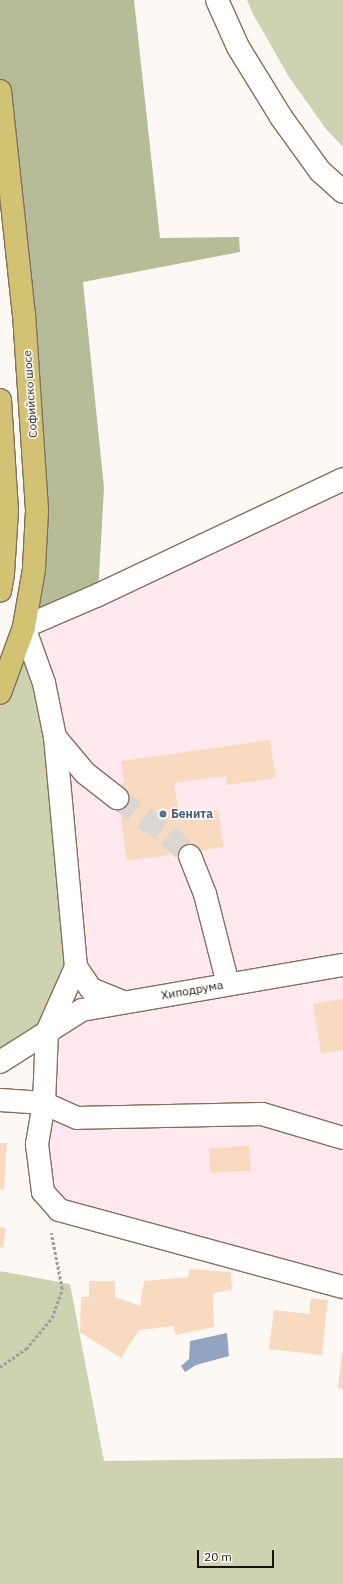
<!DOCTYPE html>
<meta charset="utf-8">
<style>
body{margin:0}
#map{position:relative;width:343px;height:1584px;overflow:hidden;background:#fdf8f4;font-family:"IBM Plex Sans",sans-serif}
div>[style]{position:absolute}
.industrial>*{inset:0;background:#ffe9ee}
.green>*{inset:0;background:#cdd2b1}
.forest>*{inset:0;background:#b6bb98}
.water>*{inset:0;background:#93a4c2}
.building>*{inset:0;background:#f8dac1}
.minor-tunnel>*{height:22px;margin-top:-11px;transform-origin:0;background:repeating-linear-gradient(90deg,#dbd6d1 0 22px,transparent 0 33px)}
.path>*{height:2.5px;margin-top:-1.25px;transform-origin:0;background:repeating-linear-gradient(90deg,#a39d97 0 3px,transparent 0 5px)}
.roads{filter:drop-shadow(1px 0 #85705d) drop-shadow(-1px 0 #85705d) drop-shadow(0 1px #85705d) drop-shadow(0 -1px #85705d)}
.minor>*{height:22px;margin:-11px;padding:0 11px;transform-origin:11px;border-radius:11px;background:#fff}
.major>*{height:22px;margin:-11px;padding:0 11px;transform-origin:11px;border-radius:11px;background:#d1c373}
.dots>*{width:11px;height:11px;translate:-50% -50%;box-sizing:border-box;border:2px solid #fff;border-radius:50%}
span{translate:-50% -50%;white-space:nowrap;text-align:center;line-height:1.15;-webkit-text-stroke:3px #fff;paint-order:stroke}
.street-label{font-size:12px;color:#1c140c}
.service-label{font-size:12px;color:#4e5e75;font-weight:700}
.left{translate:0 -50%;text-align:left}
.scale{position:absolute;left:197px;top:1550px;width:77px;height:18px;box-sizing:border-box;border:2px solid #1c140c;border-top:0;padding-left:5px;font-size:12px;line-height:14px;white-space:nowrap;color:#1c140c;-webkit-text-stroke:3px #fff;paint-order:stroke}
</style>
<div id="map">
<div class="industrial">
<i style="clip-path:polygon(343px 479px,343px 1287px,59px 1210px,43px 1192px,24px 627px)"></i>
</div>
<div class="green">
<i style="clip-path:polygon(247px 0,343px 0,343px 147px,326px 129px,289px 77px,253px 14px)"></i>
<i style="clip-path:polygon(24px 627px,44px 683px,76px 967px,47px 1032px,0 1062px,0 693px)"></i>
<i style="clip-path:polygon(0 1271px,70px 1284px,104px 1461px,343px 1458px,343px 1584px,0 1584px)"></i>
</div>
<div class="forest">
<i style="clip-path:polygon(0 0,134px 0,160px 238px,239px 237px,240px 252px,83px 282px,104px 488px,98px 595px,24px 627px,34px 569px,0 91px)"></i>
</div>
<div class="water">
<i style="clip-path:polygon(227px 1333px,229px 1356px,196px 1365px,185px 1372px,181px 1366px,189px 1359px,190px 1341px)"></i>
</div>
<div class="building">
<i style="clip-path:polygon(270px 740px,276px 778px,227px 785px,226px 776px,174px 783px,179px 815px,218px 810px,224px 847px,127px 861px,116px 784px,124px 783px,121px 761px)"></i>
<i style="clip-path:polygon(343px 999px,343px 1050px,321px 1054px,313px 1004px)"></i>
<i style="clip-path:polygon(0 1143px,7px 1143px,4px 1190px,0 1189px)"></i>
<i style="clip-path:polygon(249px 1146px,251px 1171px,210px 1173px,209px 1148px)"></i>
<i style="clip-path:polygon(0 1227px,6px 1228px,3px 1248px,0 1247px)"></i>
<i style="clip-path:polygon(190px 1269px,231px 1272px,232px 1290px,213px 1293px,214px 1327px,176px 1335px,173px 1326px,139px 1330px,121px 1358px,80px 1332px,81px 1297px,89px 1297px,89px 1281px,115px 1281px,115px 1297px,140px 1306px,144px 1281px,188px 1277px)"></i>
<i style="clip-path:polygon(311px 1298px,328px 1300px,322px 1355px,269px 1349px,274px 1310px,309px 1314px)"></i>
<i style="clip-path:polygon(342px 1352px,343px 1352px,343px 1389px,338px 1388px)"></i>
</div>
<div class="minor-tunnel">
<i style="left:117px;top:798px;width:63px;rotate:36deg"></i>
<i style="left:168px;top:835px;width:30px;rotate:44deg"></i>
</div>
<div class="path">
<i style="left:0;top:1367px;width:32px;rotate:-35deg"></i>
<i style="left:26px;top:1349px;width:40px;rotate:-50deg"></i>
<i style="left:52px;top:1318px;width:31px;rotate:-71deg"></i>
<i style="left:62px;top:1289px;width:57px;rotate:-101.1deg"></i>
</div>
<div class="roads">
<div class="minor">
<i style="left:217px;top:0;width:51px;rotate:65.9deg"></i>
<i style="left:238px;top:47px;width:82px;rotate:58.4deg"></i>
<i style="left:281px;top:117px;width:67px;rotate:54.2deg"></i>
<i style="left:320px;top:171px;width:31px;rotate:42deg"></i>
<i style="left:55px;top:737px;width:47px;rotate:50.2deg"></i>
<i style="left:85px;top:773px;width:41px;rotate:38deg"></i>
<i style="left:190px;top:856px;width:41px;rotate:68.5deg"></i>
<i style="left:205px;top:894px;width:93px;rotate:75.7deg"></i>
<i style="left:76px;top:967px;width:27px;rotate:56deg"></i>
<i style="left:91px;top:989px;width:35px;rotate:22deg"></i>
<i style="left:0;top:1062px;width:97px;rotate:-32.4deg"></i>
<i style="left:82px;top:1010px;width:265px;rotate:-9.8deg"></i>
<i style="left:0;top:1100px;width:44px;rotate:3.9deg"></i>
<i style="left:44px;top:1103px;width:71px;rotate:-87.6deg"></i>
<i style="left:47px;top:1032px;width:71px;rotate:-66deg"></i>
<i style="left:76px;top:967px;width:231px;rotate:-95.2deg"></i>
<i style="left:55px;top:737px;width:55px;rotate:-101.5deg"></i>
<i style="left:44px;top:683px;width:59px;rotate:-109.7deg"></i>
<i style="left:24px;top:627px;width:81px;rotate:-23.4deg"></i>
<i style="left:98px;top:595px;width:271px;rotate:-25.3deg"></i>
<i style="left:343px;top:1138px;width:84px;rotate:-163.5deg"></i>
<i style="left:262px;top:1114px;width:185px;rotate:178.8deg"></i>
<i style="left:77px;top:1118px;width:36px;rotate:-156deg"></i>
<i style="left:44px;top:1103px;width:42px;rotate:99.7deg"></i>
<i style="left:37px;top:1144px;width:48px;rotate:82.9deg"></i>
<i style="left:43px;top:1192px;width:24px;rotate:48deg"></i>
<i style="left:59px;top:1210px;width:294px;rotate:15.2deg"></i>
</div>
<div class="major">
<i style="left:0;top:91px;width:224px;rotate:83.9deg"></i>
<i style="left:24px;top:314px;width:197px;rotate:86.2deg"></i>
<i style="left:37px;top:511px;width:58px;rotate:93deg"></i>
<i style="left:34px;top:569px;width:59px;rotate:99.8deg"></i>
<i style="left:24px;top:627px;width:70px;rotate:110deg"></i>
<i style="left:0;top:400px;width:110px;rotate:86.4deg"></i>
<i style="left:7px;top:510px;width:64px;rotate:93.6deg"></i>
<i style="left:3px;top:574px;width:17px;rotate:100deg"></i>
</div>
</div>
<div class="dots">
<i style="left:163px;top:814px;background:#5c6f8a"></i>
</div>
<div class="street-label">
<span style="left:30px;top:394px;rotate:-94deg">Софийско шосе</span>
<span style="left:192px;top:990px;rotate:-10deg">Хиподрума</span>
</div>
<div class="service-label">
<span class="left" style="left:171px;top:814px">Бенита</span>
</div>
<div class="scale">20 m</div>
</div>
